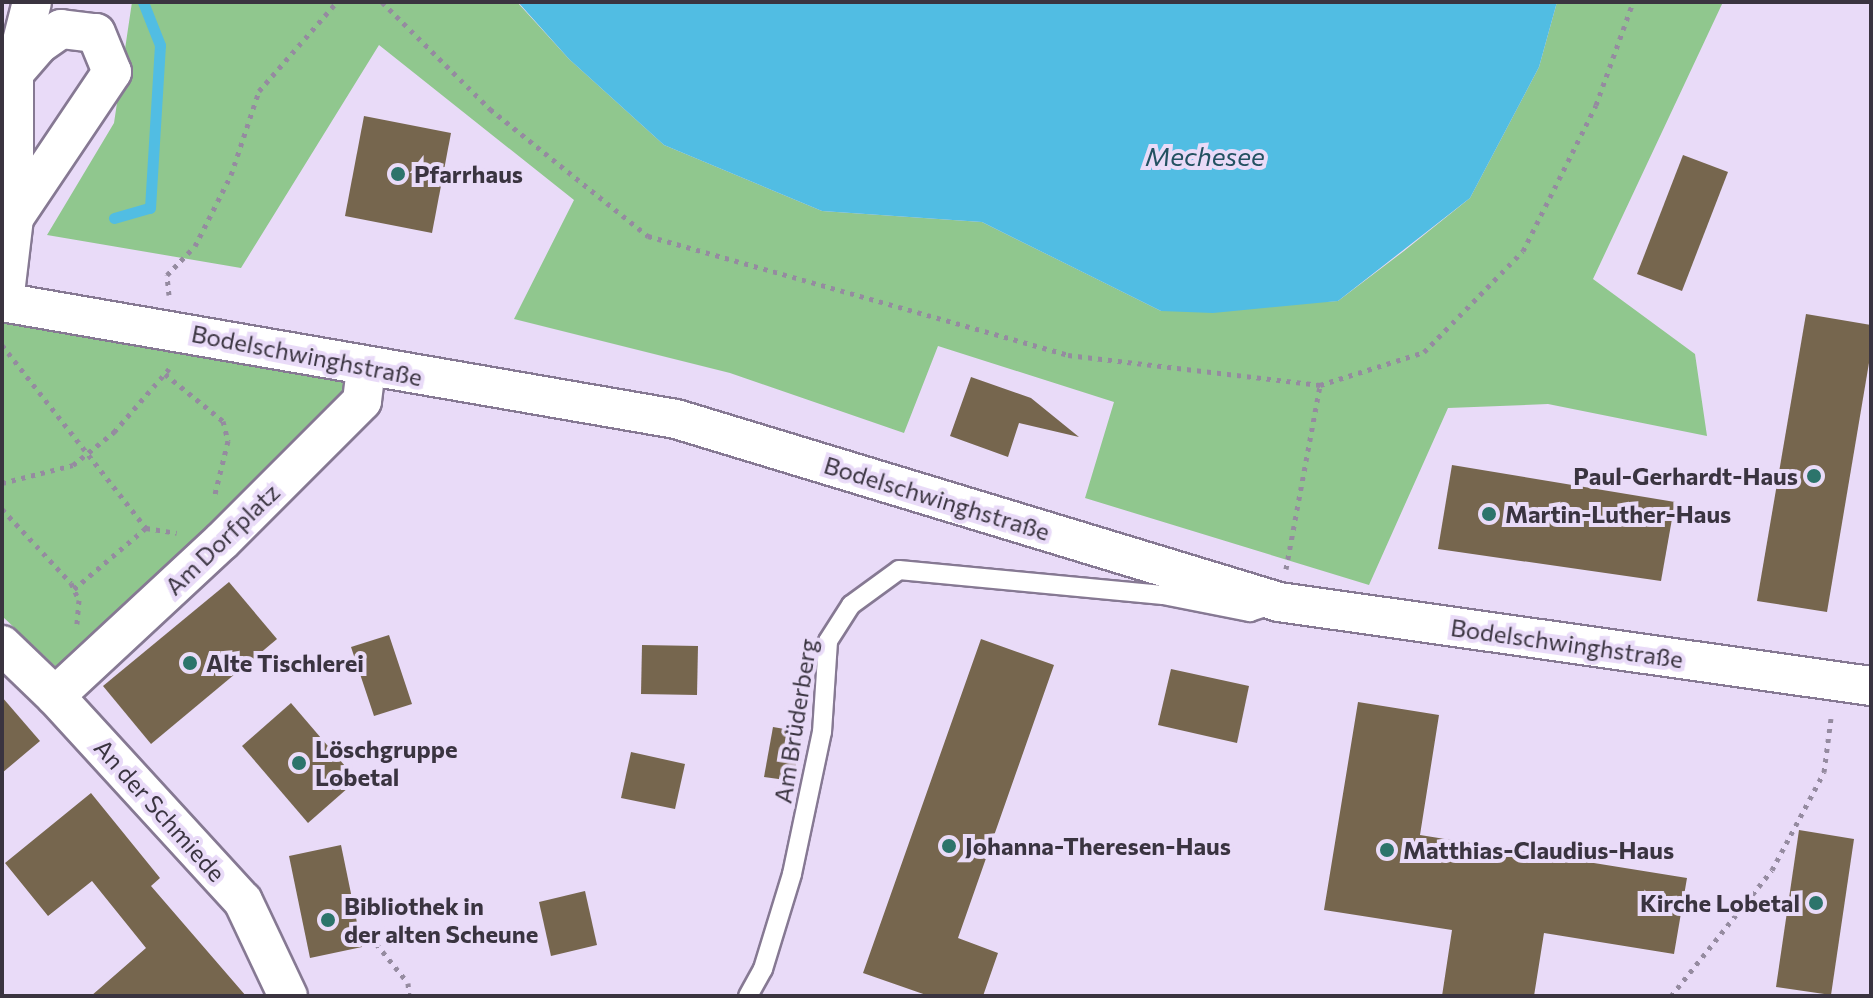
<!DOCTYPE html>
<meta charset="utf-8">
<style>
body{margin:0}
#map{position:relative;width:1873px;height:998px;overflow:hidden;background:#e9dbf8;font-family:Commissioner,sans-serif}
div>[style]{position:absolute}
.green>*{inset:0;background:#90c78e}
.water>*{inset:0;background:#51bde3}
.stream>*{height:11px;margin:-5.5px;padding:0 5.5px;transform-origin:5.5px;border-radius:5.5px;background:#51bde3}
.building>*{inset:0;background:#76664e}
.path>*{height:5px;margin-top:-2.5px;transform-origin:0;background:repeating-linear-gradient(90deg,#958ba0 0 4px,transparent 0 10px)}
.roads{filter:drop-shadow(2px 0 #867993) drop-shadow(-2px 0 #867993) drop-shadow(0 2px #867993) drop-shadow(0 -2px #867993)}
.lane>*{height:18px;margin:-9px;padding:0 9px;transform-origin:9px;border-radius:9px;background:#fff}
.street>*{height:38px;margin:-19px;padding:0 19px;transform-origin:19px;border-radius:19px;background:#fff}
.dots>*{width:22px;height:22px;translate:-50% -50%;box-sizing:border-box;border:4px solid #e9dbf8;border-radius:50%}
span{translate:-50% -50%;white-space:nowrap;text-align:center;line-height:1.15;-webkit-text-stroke:8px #e9dbf8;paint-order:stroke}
.poi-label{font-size:24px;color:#3a3440;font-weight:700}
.left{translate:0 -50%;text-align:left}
.right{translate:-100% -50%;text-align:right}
.street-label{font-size:24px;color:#3a3440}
.water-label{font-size:26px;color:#235161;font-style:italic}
.frame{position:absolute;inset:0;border:4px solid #3a3440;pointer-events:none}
</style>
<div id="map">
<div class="green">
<i style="clip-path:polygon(132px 2px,517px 2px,569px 59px,664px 145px,822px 211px,982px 222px,1161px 311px,1338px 301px,1404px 251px,1470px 198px,1539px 67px,1557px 2px,1723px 2px,1593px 279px,1695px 354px,1707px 436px,1548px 404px,1448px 408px,1369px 585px,1085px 498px,1114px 402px,938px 346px,904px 433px,730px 373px,514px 319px,574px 200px,379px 45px,241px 268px,47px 235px,114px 123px)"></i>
<i style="clip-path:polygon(2px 318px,357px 385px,57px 668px,2px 616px)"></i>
</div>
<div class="water">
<i style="clip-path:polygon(518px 2px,1557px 2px,1539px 67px,1470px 198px,1338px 301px,1213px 313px,1161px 311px,982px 222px,822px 211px,664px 145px,569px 59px)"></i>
</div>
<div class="stream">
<i style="left:114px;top:218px;width:37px;rotate:-16deg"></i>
<i style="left:150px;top:208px;width:163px;rotate:-86.5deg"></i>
<i style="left:160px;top:45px;width:46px;rotate:-111.6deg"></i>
</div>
<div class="building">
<i style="clip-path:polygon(364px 116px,451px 133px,432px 233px,345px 216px)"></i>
<i style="clip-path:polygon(1683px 155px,1728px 172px,1682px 291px,1637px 274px)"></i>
<i style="clip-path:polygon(1806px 314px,1871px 325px,1871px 351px,1827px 612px,1757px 601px)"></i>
<i style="clip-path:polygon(971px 377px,1031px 398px,1079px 437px,1019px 423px,1008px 457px,950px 436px)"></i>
<i style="clip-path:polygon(1452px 465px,1675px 502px,1661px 581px,1438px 549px)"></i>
<i style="clip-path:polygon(229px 582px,277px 639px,151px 744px,103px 686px)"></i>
<i style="clip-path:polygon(389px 635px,412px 704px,374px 716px,351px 647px)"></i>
<i style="clip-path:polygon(981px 639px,1054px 665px,958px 938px,998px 953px,983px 996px,929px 996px,863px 973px)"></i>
<i style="clip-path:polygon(642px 645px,698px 646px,697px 695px,641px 694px)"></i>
<i style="clip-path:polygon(1171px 669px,1249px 686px,1237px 743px,1158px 725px)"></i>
<i style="clip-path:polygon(2px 697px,40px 741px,2px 773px)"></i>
<i style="clip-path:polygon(1358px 702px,1439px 715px,1420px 835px,1687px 878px,1674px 954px,1544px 933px,1534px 996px,1442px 996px,1452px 930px,1324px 910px)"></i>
<i style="clip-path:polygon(291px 703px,357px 780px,308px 823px,242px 746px)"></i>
<i style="clip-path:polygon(773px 727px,802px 732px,793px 781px,764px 777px)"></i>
<i style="clip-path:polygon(631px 752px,685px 764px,675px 809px,621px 798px)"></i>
<i style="clip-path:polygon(91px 793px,160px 878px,151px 886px,246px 996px,91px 996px,146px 948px,92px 881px,48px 916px,5px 863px)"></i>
<i style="clip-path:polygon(1799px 830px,1854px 839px,1831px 995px,1776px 987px)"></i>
<i style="clip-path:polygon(341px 845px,362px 947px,310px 958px,289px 856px)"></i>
<i style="clip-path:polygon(585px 891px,597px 945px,551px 956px,539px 902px)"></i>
</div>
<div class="path">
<i style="left:382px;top:2px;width:152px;rotate:44.7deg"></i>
<i style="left:490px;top:109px;width:203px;rotate:38.8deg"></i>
<i style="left:648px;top:236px;width:437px;rotate:15.8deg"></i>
<i style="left:1068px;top:355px;width:254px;rotate:6.8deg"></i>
<i style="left:1320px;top:385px;width:109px;rotate:-17.6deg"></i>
<i style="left:1424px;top:352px;width:141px;rotate:-45.6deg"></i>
<i style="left:1523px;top:251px;width:163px;rotate:-63.4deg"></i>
<i style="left:1596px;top:105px;width:109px;rotate:-70.2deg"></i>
<i style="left:169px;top:295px;width:20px;rotate:-96deg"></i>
<i style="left:167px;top:275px;width:40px;rotate:-46deg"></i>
<i style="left:195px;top:246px;width:80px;rotate:-63.1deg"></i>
<i style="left:231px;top:175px;width:89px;rotate:-71.6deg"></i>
<i style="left:259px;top:91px;width:118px;rotate:-48.8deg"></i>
<i style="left:2px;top:345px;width:233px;rotate:51.8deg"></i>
<i style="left:165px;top:374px;width:75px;rotate:39deg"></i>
<i style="left:223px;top:421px;width:21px;rotate:76deg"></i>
<i style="left:228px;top:441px;width:55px;rotate:103.8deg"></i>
<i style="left:2px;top:483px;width:73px;rotate:-14.2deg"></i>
<i style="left:73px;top:465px;width:53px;rotate:-38.8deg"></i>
<i style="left:114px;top:432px;width:84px;rotate:-48.9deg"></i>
<i style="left:2px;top:509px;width:101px;rotate:47deg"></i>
<i style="left:71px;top:583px;width:19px;rotate:65deg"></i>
<i style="left:79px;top:600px;width:24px;rotate:95deg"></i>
<i style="left:1286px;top:569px;width:187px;rotate:-79.5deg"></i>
<i style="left:74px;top:589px;width:94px;rotate:-40.3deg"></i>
<i style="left:146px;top:528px;width:31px;rotate:9deg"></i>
<i style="left:370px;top:936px;width:60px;rotate:51deg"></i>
<i style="left:408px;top:983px;width:13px;rotate:86deg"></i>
<i style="left:1671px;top:996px;width:161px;rotate:-51.3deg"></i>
<i style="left:1772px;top:870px;width:111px;rotate:-62deg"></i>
<i style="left:1824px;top:772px;width:54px;rotate:-82.6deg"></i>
</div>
<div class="roads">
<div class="lane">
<i style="left:748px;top:996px;width:31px;rotate:-61deg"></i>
<i style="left:763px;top:969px;width:99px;rotate:-73deg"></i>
<i style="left:792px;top:874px;width:145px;rotate:-78.1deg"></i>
<i style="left:822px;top:732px;width:91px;rotate:-86.2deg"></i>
<i style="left:828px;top:641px;width:43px;rotate:-57.4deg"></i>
<i style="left:851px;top:605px;width:59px;rotate:-36.1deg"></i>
<i style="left:899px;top:570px;width:265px;rotate:5.4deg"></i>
<i style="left:1163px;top:595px;width:89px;rotate:11.1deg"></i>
<i style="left:1250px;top:612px;width:13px;rotate:-18deg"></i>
</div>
<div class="street">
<i style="left:14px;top:73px;width:37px;rotate:-49deg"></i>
<i style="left:38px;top:45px;width:28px;rotate:-35deg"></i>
<i style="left:61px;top:29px;width:35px;rotate:7deg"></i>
<i style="left:96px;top:33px;width:42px;rotate:67.7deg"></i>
<i style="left:112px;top:72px;width:176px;rotate:123.9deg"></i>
<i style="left:2px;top:302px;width:684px;rotate:9.85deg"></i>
<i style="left:676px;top:419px;width:630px;rotate:16.88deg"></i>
<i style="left:1279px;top:602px;width:598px;rotate:8.08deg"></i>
<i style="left:4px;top:302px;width:85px;rotate:-83.2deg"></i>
<i style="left:14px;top:218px;width:145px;rotate:-90deg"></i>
<i style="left:14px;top:73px;width:73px;rotate:-75.8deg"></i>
<i style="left:2px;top:645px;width:74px;rotate:43.9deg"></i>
<i style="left:55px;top:696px;width:278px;rotate:47.5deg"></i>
<i style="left:243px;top:901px;width:105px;rotate:64.7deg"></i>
<i style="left:55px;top:696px;width:228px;rotate:-42.9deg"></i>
<i style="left:222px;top:541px;width:198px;rotate:-45deg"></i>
<i style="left:362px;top:401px;width:34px;rotate:-83deg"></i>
</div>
</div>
<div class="dots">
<i style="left:398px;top:174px;background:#2c746b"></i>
<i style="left:1814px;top:476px;background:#2c746b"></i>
<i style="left:1489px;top:514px;background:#2c746b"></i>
<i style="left:190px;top:663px;background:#2c746b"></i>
<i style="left:299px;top:763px;background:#2c746b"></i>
<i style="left:949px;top:846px;background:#2c746b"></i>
<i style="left:1387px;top:850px;background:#2c746b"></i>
<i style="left:1816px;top:903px;background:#2c746b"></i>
<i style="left:328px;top:920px;background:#2c746b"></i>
</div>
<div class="poi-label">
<span class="left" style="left:414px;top:174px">Pfarrhaus</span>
<span class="right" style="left:1798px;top:476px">Paul-Gerhardt-Haus</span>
<span class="left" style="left:1505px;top:514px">Martin-Luther-Haus</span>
<span class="left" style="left:206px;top:663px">Alte Tischlerei</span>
<span class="left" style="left:315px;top:763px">Löschgruppe<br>Lobetal</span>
<span class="left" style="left:965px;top:846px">Johanna-Theresen-Haus</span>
<span class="left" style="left:1403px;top:850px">Matthias-Claudius-Haus</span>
<span class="right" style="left:1800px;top:903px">Kirche Lobetal</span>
<span class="left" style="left:344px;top:920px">Bibliothek in<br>der alten Scheune</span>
</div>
<div class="street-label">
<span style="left:307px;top:355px;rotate:11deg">Bodelschwinghstraße</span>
<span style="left:937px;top:498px;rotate:17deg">Bodelschwinghstraße</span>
<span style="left:222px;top:539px;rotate:-44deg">Am Dorfplatz</span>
<span style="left:1567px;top:643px;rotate:8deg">Bodelschwinghstraße</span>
<span style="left:795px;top:721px;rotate:-81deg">Am Brüderberg</span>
<span style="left:160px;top:810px;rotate:48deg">An der Schmiede</span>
</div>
<div class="water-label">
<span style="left:1205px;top:156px">Mechesee</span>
</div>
<div class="frame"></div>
</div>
